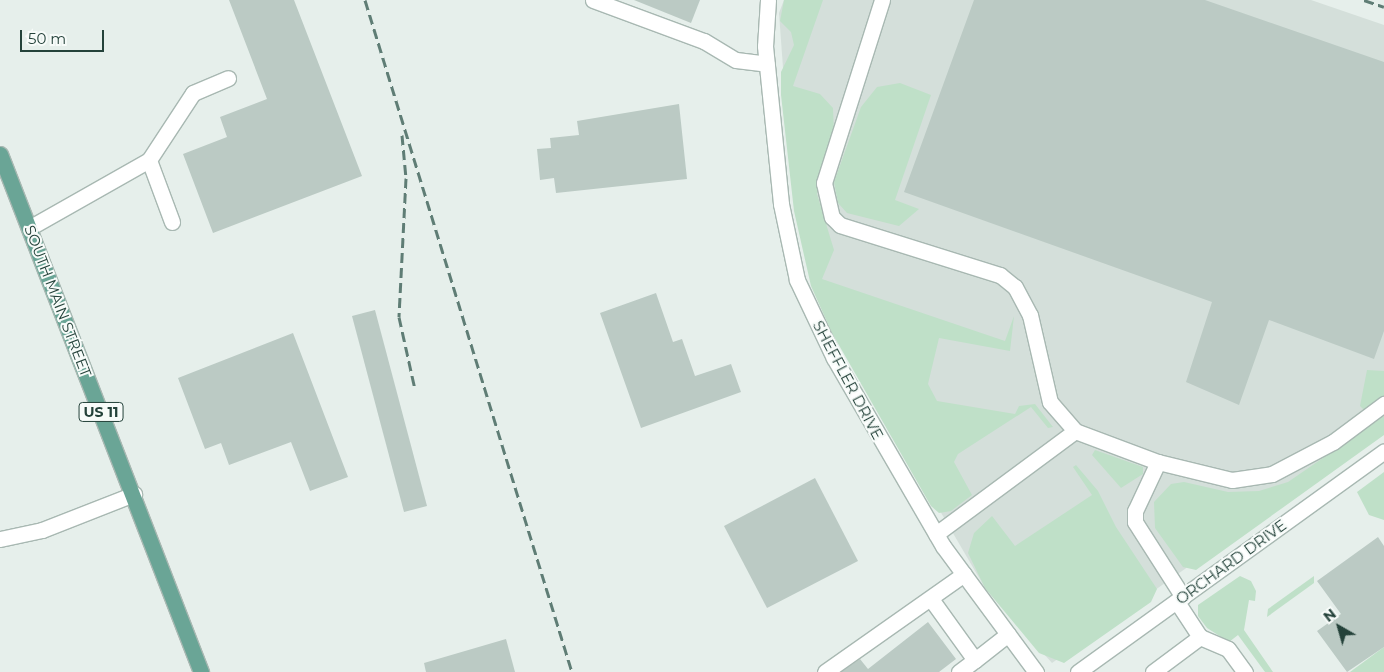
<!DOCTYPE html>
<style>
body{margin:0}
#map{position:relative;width:1384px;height:672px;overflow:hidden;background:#e6efeb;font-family:Montserrat,sans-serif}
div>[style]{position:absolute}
.built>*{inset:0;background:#d4dfda}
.green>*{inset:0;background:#bfe0c8}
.building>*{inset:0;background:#bbcac4}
.roads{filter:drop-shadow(1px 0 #a8b8b2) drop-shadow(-1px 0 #a8b8b2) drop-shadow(0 1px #a8b8b2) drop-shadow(0 -1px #a8b8b2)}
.minor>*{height:15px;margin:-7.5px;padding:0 7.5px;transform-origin:7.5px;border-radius:7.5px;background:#fff}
.major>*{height:15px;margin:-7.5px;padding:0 7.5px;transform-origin:7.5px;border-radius:7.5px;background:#6aa596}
.rail>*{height:3px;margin-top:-1.5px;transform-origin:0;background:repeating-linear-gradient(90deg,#5f7d75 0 10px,transparent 0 15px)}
span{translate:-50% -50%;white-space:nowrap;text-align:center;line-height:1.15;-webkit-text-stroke:4px #f7fbf9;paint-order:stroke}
.shield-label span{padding:1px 4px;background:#f7fbf9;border:1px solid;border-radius:4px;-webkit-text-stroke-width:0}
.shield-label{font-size:14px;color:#24423a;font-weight:700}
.street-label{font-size:15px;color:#24423a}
.north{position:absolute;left:1314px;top:602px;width:50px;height:50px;-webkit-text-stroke:4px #f7fbf9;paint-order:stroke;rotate:322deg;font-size:14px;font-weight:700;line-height:20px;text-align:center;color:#24423a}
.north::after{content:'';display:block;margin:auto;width:18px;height:22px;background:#24423a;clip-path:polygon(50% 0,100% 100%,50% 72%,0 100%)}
.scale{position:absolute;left:20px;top:30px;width:84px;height:22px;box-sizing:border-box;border:2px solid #24423a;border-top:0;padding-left:6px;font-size:15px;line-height:18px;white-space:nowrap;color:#24423a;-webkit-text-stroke:4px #f7fbf9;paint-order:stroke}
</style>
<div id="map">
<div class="built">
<i style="clip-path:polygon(784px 0,1311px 0,1384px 25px,1384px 428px,1052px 663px,985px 588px,821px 307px,791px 177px,779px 13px)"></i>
</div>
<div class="green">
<i style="clip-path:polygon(784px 0,823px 0,793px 86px,820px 94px,833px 108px,834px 133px,817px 194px,834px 250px,822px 279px,1005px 341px,1014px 316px,1010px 351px,939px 338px,928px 384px,937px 401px,1015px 414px,1019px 406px,1035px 404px,1053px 427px,1048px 428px,1031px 407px,958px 454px,954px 462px,972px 495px,951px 511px,939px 513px,931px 506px,832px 333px,811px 286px,794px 211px,781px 95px,781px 72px,794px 45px,791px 32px,780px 21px)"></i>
<i style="clip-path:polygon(900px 83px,931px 95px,895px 200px,919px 209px,899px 226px,847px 213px,838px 203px,834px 182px,861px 107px,877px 87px)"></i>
<i style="clip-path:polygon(1367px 370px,1384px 371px,1384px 398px,1365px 411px,1360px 406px)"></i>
<i style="clip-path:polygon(1384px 416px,1384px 435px,1196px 570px,1183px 567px,1155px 528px,1154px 502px,1171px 484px,1184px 482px,1228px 492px,1259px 491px,1288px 482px)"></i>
<i style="clip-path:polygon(1095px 450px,1143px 467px,1143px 474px,1121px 488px,1092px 455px)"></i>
<i style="clip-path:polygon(1076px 465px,1098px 491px,1116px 527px,1157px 589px,1151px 602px,1064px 663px,1039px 653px,985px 588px,968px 553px,974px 533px,992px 516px,1015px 546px,1092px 495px,1073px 467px)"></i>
<i style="clip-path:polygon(1384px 472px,1384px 520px,1369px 515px,1357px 492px)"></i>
<i style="clip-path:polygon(1240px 576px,1251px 581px,1256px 591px,1255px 601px,1249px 600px,1244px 630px,1273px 672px,1265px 672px,1238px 635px,1229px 642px,1207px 628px,1198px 616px,1198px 605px)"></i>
<i style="clip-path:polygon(1314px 576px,1314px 583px,1267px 617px,1268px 609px)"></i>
<i style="clip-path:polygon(1384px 647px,1384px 672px,1350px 672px)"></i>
</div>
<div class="building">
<i style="clip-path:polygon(229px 0,294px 0,362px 176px,213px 233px,183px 154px,227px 137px,220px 117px,267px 99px)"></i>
<i style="clip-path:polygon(634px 0,700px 0,691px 23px)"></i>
<i style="clip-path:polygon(974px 0,1205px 0,1384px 62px,1384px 331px,1374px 359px,1269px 320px,1239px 405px,1186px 382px,1212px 302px,904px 192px)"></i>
<i style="clip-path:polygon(679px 104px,687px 179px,556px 193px,554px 178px,540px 180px,537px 149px,551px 148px,550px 138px,579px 135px,577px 121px)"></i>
<i style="clip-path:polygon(656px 293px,673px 342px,682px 339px,695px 376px,731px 364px,741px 392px,641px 428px,600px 313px)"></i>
<i style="clip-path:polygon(375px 310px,427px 506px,404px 512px,352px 316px)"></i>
<i style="clip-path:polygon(293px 333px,348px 477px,310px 491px,291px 442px,229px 465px,221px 443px,205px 449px,178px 378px)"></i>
<i style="clip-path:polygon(815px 478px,858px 561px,767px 608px,724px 526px)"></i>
<i style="clip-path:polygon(1378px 537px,1384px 546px,1384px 647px,1347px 672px,1317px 631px,1341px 614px,1317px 581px)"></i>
<i style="clip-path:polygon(928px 622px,956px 659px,939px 672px,841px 672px,860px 659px,868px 669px)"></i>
<i style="clip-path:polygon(506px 639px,515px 672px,426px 672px,424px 663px)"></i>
</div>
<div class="roads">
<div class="minor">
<i style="left:593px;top:0;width:118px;rotate:20.3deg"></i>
<i style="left:704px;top:41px;width:37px;rotate:31deg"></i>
<i style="left:736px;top:60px;width:31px;rotate:7deg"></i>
<i style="left:768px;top:0;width:46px;rotate:93.7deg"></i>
<i style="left:765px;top:46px;width:159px;rotate:84.2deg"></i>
<i style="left:781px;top:204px;width:78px;rotate:78.1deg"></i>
<i style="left:797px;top:280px;width:86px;rotate:64.6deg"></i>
<i style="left:834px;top:358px;width:217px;rotate:59.9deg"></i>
<i style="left:943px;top:546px;width:157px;rotate:53.6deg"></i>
<i style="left:882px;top:0;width:192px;rotate:107.6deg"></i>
<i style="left:824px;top:183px;width:35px;rotate:77deg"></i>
<i style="left:832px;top:217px;width:11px;rotate:45deg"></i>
<i style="left:840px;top:225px;width:168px;rotate:17.4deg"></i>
<i style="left:1000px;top:275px;width:19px;rotate:39deg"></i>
<i style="left:1015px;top:287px;width:32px;rotate:62deg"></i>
<i style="left:1030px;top:315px;width:89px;rotate:77.1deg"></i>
<i style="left:1050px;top:402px;width:38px;rotate:49deg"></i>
<i style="left:149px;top:160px;width:66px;rotate:69.6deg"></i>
<i style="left:29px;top:228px;width:138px;rotate:-29.5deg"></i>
<i style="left:149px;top:160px;width:80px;rotate:-56.7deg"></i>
<i style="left:193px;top:93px;width:38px;rotate:-23deg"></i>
<i style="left:1158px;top:462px;width:76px;rotate:13.7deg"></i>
<i style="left:1232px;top:480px;width:40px;rotate:-8.5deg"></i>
<i style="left:1272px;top:474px;width:69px;rotate:-27.7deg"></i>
<i style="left:1333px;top:442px;width:64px;rotate:-36.7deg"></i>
<i style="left:936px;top:534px;width:173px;rotate:-36.5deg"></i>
<i style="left:1075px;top:431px;width:89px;rotate:20.5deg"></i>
<i style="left:1158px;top:462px;width:54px;rotate:115.1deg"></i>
<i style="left:1135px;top:511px;width:11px;rotate:90deg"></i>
<i style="left:1135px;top:522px;width:89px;rotate:57.4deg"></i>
<i style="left:0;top:539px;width:43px;rotate:-12.1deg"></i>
<i style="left:42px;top:530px;width:99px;rotate:-21.4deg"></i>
<i style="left:931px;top:599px;width:75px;rotate:54.2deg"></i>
<i style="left:975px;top:660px;width:42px;rotate:-38.2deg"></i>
<i style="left:1200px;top:637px;width:30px;rotate:23deg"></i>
<i style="left:1228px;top:649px;width:29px;rotate:54deg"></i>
<i style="left:825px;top:672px;width:170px;rotate:-35.2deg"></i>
<i style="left:959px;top:672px;width:20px;rotate:-37deg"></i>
<i style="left:1078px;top:672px;width:377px;rotate:-35.8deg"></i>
<i style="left:1153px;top:672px;width:59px;rotate:-36.7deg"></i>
<i style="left:1200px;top:637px;width:42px;rotate:-123.3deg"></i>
</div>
<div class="major">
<i style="left:0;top:154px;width:556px;rotate:68.79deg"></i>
</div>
</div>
<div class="rail">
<i style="left:365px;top:0;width:703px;rotate:72.88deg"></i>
<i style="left:1364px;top:0;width:21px;rotate:19deg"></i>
<i style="left:402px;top:135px;width:43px;rotate:84.7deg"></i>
<i style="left:406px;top:178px;width:139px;rotate:92.9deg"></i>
<i style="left:399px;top:317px;width:74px;rotate:77.5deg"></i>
</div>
<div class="shield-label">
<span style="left:101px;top:412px">US 11</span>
</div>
<div class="street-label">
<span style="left:58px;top:301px;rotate:69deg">SOUTH MAIN STREET</span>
<span style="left:848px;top:380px;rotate:62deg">SHEFFLER DRIVE</span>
<span style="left:1231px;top:562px;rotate:-36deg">ORCHARD DRIVE</span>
</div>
<div class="north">N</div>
<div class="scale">50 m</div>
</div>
